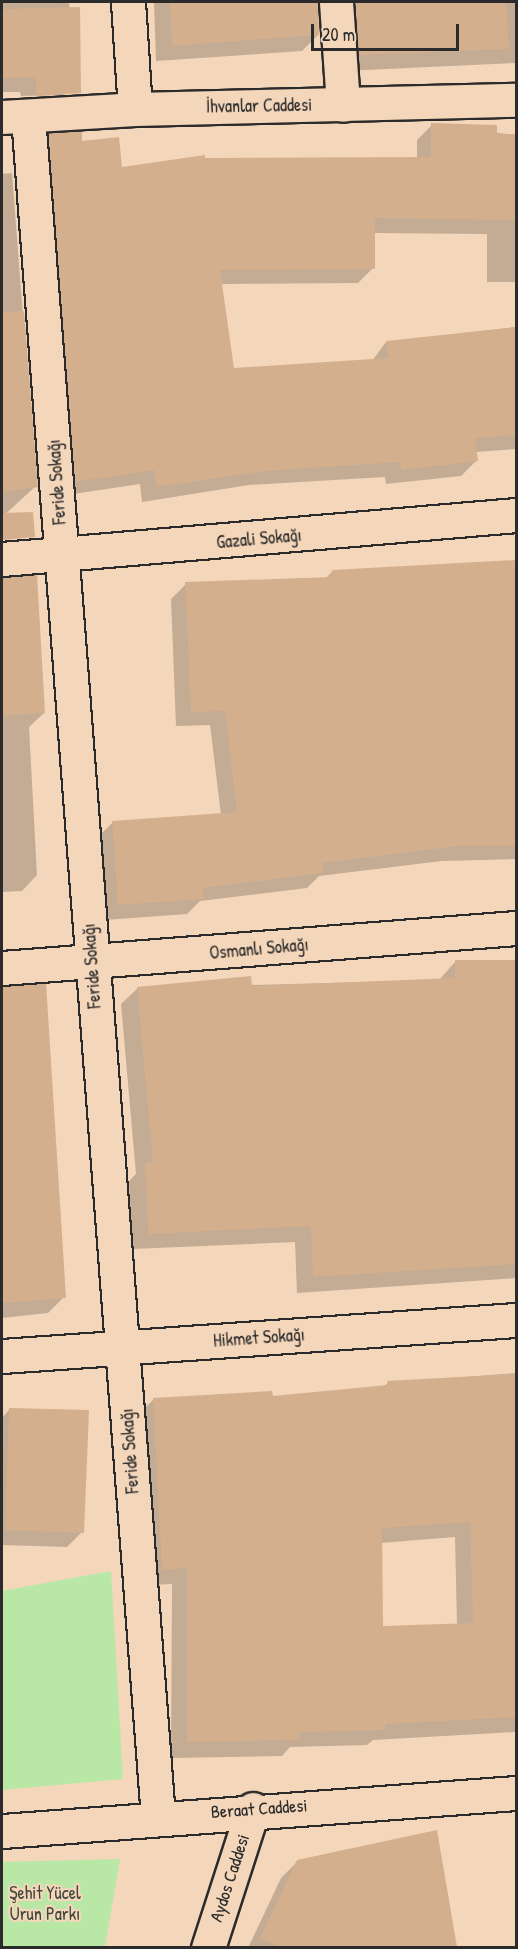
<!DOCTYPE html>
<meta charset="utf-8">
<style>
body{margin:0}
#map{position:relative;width:518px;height:1949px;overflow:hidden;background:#f4d6ba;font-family:"Patrick Hand",sans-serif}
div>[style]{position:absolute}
.green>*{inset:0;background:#b8e7a6}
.shadow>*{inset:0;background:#0003}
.building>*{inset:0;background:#d3af8d}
.roads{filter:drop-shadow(2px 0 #2b2b2b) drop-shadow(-2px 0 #2b2b2b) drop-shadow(0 2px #2b2b2b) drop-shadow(0 -2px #2b2b2b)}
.minor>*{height:33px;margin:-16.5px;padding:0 16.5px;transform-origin:16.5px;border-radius:16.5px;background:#f4d6ba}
span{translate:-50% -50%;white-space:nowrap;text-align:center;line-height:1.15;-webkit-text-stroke:4.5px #f4d6ba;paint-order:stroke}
.street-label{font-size:18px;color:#2b2b2b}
.park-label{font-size:18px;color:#40473d}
.frame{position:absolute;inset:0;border:3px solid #2b2b2b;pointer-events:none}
.scale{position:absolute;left:311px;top:24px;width:148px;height:27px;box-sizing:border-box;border:3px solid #2b2b2b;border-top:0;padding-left:8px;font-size:18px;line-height:21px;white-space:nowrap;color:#2b2b2b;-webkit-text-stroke:4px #f4d6ba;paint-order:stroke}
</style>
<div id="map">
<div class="green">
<i style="clip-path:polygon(111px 1571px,123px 1779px,2px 1790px,2px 1591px)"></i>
<i style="clip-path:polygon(120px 1859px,105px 1947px,2px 1947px,2px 1862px)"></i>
</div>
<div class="shadow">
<i style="clip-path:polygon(2px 2px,69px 2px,79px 80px,64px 95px,21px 96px,20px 92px,2px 92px)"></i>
<i style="clip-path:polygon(154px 2px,318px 2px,318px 35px,302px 51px,156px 61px)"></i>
<i style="clip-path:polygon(324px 2px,516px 2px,516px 63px,343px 71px)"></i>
<i style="clip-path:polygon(432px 125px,516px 135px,516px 282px,487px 282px,487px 234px,373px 233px,373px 268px,358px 283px,221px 284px,232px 370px,372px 361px,386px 342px,516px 327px,516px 449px,475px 452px,476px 461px,461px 476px,386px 484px,385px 477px,249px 485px,142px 502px,140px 484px,60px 496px,34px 158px,49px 143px,118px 139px,121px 169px,204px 160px,417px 158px,417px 140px)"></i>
<i style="clip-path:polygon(12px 173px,36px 486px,2px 517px,2px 174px)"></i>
<i style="clip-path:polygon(516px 561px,516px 859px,442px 861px,319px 876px,307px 888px,200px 901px,187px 914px,104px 920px,98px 837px,113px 822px,221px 815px,210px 725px,176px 726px,171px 599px,186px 584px,325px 579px,333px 571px)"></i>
<i style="clip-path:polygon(36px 579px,44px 713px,29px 727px,37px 875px,22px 891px,2px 892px,2px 582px)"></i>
<i style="clip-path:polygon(456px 961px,516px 962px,516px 1278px,297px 1293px,295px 1242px,132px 1249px,129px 1181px,136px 1174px,121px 1004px,138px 988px,439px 980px)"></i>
<i style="clip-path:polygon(44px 985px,64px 1297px,48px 1313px,2px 1318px,2px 987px)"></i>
<i style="clip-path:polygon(evenodd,516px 1373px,516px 1732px,373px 1740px,367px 1745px,290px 1747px,282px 1756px,171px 1758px,172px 1584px,147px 1585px,137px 1416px,154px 1399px,271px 1397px,383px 1387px,388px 1383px,516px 1373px,455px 1537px,457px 1625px,382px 1627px,380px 1543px,455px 1537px)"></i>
<i style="clip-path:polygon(9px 1410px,82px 1532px,67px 1547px,2px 1545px,2px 1418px)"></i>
<i style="clip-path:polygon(436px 1832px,456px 1948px,248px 1948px,281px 1878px,297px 1862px)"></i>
</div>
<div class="building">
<i style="clip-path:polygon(170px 2px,318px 2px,319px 35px,172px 46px)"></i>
<i style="clip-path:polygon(355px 2px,506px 2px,509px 49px,358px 55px)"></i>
<i style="clip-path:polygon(80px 7px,81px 93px,37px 96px,35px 77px,2px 78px,2px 9px)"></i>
<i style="clip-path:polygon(431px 123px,497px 125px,497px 134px,516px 134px,516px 220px,375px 218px,375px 269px,220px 270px,234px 368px,388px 358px,386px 341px,516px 327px,516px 435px,475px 438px,478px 461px,401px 470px,400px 462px,265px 471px,156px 487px,154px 470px,75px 482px,48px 133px,82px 131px,82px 141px,119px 137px,122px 167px,205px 155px,205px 158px,431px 157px)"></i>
<i style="clip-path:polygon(24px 311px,38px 487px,2px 492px,2px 313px)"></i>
<i style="clip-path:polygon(33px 512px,35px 537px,2px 540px,2px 513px)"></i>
<i style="clip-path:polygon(516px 560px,516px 846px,459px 846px,323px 863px,324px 873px,203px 888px,204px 899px,118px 905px,112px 821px,237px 812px,225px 711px,191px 712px,185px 582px,332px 577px,332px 570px)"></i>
<i style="clip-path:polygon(37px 575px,45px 713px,2px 716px,2px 577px)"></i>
<i style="clip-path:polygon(455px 960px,516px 960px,516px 1264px,313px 1277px,311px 1226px,148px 1234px,145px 1163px,153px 1163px,137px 987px,251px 976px,252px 986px,455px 978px)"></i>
<i style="clip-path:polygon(46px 983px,66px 1298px,2px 1303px,2px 986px)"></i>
<i style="clip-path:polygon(evenodd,516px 1374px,516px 1717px,385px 1724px,385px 1730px,299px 1732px,300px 1740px,187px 1742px,187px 1568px,162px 1570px,153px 1398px,272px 1391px,273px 1396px,388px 1385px,387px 1381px,516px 1374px,470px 1522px,473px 1623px,383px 1626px,382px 1528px,470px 1522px)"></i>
<i style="clip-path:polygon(9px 1408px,89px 1410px,84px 1533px,5px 1530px)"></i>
<i style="clip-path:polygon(437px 1830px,457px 1947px,281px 1947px,260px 1938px,297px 1860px)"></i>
</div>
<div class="roads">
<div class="minor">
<i style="left:128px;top:2px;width:107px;rotate:86.3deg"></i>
<i style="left:336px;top:2px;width:103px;rotate:86.1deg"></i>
<i style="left:28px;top:116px;width:1706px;rotate:85.63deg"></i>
<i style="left:2px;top:117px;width:133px;rotate:-3.4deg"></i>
<i style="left:135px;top:109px;width:381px;rotate:-1.4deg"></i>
<i style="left:2px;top:559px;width:516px;rotate:-4.89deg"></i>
<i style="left:2px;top:968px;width:516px;rotate:-4.45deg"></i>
<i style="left:2px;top:1356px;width:515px;rotate:-4.01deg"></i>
<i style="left:2px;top:1831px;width:515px;rotate:-4.23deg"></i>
<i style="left:208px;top:1948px;width:146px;rotate:-72.1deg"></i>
</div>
</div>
<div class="street-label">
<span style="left:259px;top:106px;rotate:-1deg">İhvanlar Caddesi</span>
<span style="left:57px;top:482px;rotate:-94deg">Feride Sokağı</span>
<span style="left:259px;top:539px;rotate:-5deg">Gazali Sokağı</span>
<span style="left:259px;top:949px;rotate:-5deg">Osmanlı Sokağı</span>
<span style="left:92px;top:966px;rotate:-94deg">Feride Sokağı</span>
<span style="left:259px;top:1338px;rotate:-4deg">Hikmet Sokağı</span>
<span style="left:130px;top:1451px;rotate:-94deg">Feride Sokağı</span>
<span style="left:259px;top:1809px;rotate:-4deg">Beraat Caddesi</span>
<span style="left:230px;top:1878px;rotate:-72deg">Aydos Caddesi</span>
</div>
<div class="park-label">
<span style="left:45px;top:1904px">Şehit Yücel<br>Urun Parkı</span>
</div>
<div class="frame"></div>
<div class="scale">20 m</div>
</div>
